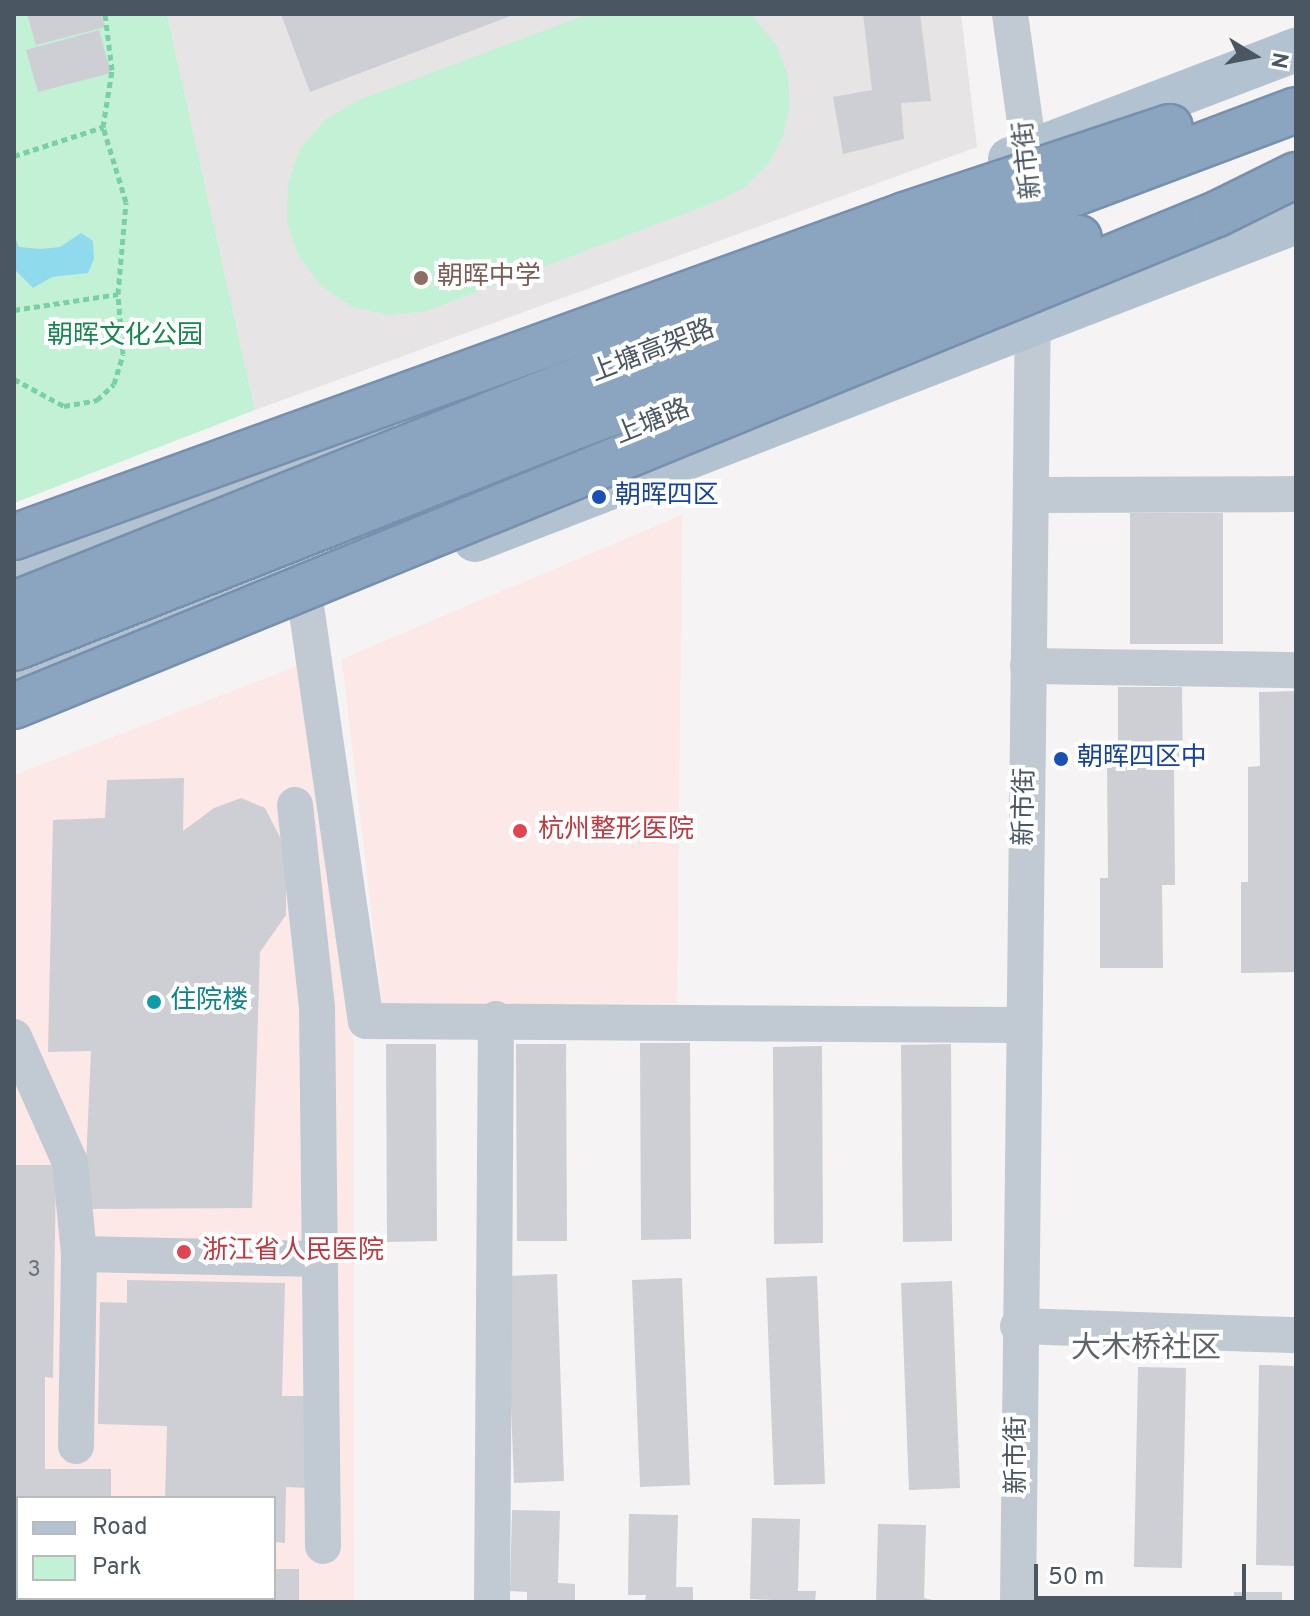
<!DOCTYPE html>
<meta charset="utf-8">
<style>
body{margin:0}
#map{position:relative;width:1310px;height:1616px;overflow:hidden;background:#f5f3f3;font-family:Overpass,"Noto Sans SC",sans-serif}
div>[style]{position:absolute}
.education>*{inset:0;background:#e6e4e5}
.medical>*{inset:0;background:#fce8e6}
.green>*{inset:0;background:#c3f1d5}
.water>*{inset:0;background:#90daee}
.building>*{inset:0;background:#cdcfd5}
.path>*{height:5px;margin-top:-2.5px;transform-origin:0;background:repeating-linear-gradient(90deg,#7ad0a6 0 6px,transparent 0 10px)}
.minor>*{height:36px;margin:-18px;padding:0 18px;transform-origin:18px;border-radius:18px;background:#c1cad2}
.major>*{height:44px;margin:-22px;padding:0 22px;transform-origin:22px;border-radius:22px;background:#b3c2d1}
.bridges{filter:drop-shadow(2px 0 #7690ad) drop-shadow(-2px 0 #7690ad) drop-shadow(0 2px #7690ad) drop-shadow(0 -2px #7690ad)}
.highway-bridge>*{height:44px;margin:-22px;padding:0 22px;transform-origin:22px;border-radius:22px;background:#8ba5c1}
.dots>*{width:22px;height:22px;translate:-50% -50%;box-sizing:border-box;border:4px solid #fff;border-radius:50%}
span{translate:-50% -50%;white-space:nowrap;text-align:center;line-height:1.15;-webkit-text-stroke:8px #fff;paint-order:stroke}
.number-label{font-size:22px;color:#6b747e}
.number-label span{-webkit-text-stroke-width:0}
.street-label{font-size:26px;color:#4a5661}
.education-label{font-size:26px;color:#785e54}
.left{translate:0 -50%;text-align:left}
.park-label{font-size:26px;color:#17864f}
.transit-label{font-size:26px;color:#164399}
.health-label{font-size:26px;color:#be3a42}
.culture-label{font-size:26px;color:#0d838f}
.quarter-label{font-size:30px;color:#5f6368}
.frame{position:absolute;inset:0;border:16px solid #4a5661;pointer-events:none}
.legend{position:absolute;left:16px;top:1496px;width:260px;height:104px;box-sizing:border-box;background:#fff;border:2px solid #b7bbc0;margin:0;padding:10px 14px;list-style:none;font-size:24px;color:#4a5661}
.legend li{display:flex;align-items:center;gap:16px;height:40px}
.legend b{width:40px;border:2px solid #b7bbc0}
.north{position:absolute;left:1214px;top:16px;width:80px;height:80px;-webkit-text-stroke:6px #fff;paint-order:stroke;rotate:100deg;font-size:22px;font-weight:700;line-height:32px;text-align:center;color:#4a5661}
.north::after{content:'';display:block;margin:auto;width:28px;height:36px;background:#4a5661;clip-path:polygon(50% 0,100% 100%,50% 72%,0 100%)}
.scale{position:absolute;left:1034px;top:1564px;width:212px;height:36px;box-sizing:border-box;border:4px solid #4a5661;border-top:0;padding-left:10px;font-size:24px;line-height:28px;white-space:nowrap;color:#4a5661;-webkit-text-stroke:6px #fff;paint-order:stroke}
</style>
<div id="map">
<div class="education">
<i style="clip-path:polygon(167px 14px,961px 14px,977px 147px,255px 410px)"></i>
</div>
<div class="medical">
<i style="clip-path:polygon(682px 515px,677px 1003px,382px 1005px,342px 659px)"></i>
<i style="clip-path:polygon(evenodd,300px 665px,353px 1005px,354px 1602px,14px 1602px,14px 775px,300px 665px,18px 1498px,274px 1498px,274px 1598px,18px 1598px,18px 1498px)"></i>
</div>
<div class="green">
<i style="clip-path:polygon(14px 14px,167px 14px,255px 410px,14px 503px)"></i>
<i style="clip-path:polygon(588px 14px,751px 14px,777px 46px,788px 75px,790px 106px,783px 136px,769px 163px,744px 188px,710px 204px,426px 311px,389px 315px,353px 307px,322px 287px,299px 257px,287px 222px,288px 184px,300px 149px,325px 120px,356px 101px)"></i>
</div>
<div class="water">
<i style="clip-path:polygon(81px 233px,93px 241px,94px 259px,88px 273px,52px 277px,33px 288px,14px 269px,14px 235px,19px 247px,41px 249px,60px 247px)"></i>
</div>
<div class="building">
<i style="clip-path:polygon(27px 14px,101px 14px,105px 27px,36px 45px)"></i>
<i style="clip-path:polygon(281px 14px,516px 14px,310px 92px)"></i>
<i style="clip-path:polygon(863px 14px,920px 14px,931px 101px,901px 103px,904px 139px,843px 154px,833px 97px,872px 90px)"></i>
<i style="clip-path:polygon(99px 30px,111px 73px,38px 92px,26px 50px)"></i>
<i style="clip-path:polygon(1130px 513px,1223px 513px,1223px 644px,1130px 644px)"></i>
<i style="clip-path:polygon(1118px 687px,1182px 687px,1183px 770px,1174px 769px,1175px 885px,1162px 885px,1163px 968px,1100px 968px,1100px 878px,1108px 878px,1107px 762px,1118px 762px)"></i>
<i style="clip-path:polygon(1296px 691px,1296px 972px,1241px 973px,1241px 882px,1248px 882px,1248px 767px,1260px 766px,1259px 692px)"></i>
<i style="clip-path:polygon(184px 778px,183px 831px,214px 808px,241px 798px,265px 808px,286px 849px,286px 915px,260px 952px,252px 1208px,84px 1209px,91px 1051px,48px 1052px,53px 820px,105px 818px,107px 780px)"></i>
<i style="clip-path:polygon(640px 1043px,690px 1043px,691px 1239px,641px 1240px)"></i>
<i style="clip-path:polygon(386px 1044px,436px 1044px,437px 1241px,387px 1242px)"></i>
<i style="clip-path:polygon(516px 1044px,566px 1044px,567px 1241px,517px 1241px)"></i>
<i style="clip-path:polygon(951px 1044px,952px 1241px,903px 1242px,901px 1045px)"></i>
<i style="clip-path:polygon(822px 1046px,823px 1243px,774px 1244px,773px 1047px)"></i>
<i style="clip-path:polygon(14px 1165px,56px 1165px,53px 1378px,45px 1377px,45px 1469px,111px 1469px,111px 1498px,18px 1498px,18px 1598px,88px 1602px,14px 1602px)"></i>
<i style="clip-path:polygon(557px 1274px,564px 1481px,514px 1483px,506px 1276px)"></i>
<i style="clip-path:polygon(817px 1276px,825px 1484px,774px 1485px,766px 1278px)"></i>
<i style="clip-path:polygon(682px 1278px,690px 1485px,640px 1487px,632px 1280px)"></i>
<i style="clip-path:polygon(127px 1280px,285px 1283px,282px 1396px,311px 1396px,309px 1488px,286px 1487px,285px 1543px,274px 1542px,274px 1498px,165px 1498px,167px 1426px,98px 1424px,100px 1302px,127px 1303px)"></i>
<i style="clip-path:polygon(952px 1281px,960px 1488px,909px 1490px,901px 1283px)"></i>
<i style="clip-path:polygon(1259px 1365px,1296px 1366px,1296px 1566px,1256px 1565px)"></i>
<i style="clip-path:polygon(1138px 1367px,1186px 1368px,1182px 1568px,1134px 1567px)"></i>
<i style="clip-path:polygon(512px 1510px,560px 1511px,558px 1583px,575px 1584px,575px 1602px,527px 1602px,527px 1592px,510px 1591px)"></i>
<i style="clip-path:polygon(629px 1514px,678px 1515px,676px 1587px,693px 1587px,693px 1602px,645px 1602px,646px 1595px,628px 1595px)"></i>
<i style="clip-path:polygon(752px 1518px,800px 1519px,798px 1591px,816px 1591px,815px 1602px,750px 1599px)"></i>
<i style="clip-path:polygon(878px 1524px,926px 1525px,924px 1598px,941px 1602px,876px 1602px)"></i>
<i style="clip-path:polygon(274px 1569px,299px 1569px,299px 1602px,165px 1602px,274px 1598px)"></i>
<i style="clip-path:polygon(1234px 1592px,1282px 1592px,1282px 1602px,1234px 1602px)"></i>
</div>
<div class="path">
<i style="left:14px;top:156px;width:94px;rotate:-18deg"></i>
<i style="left:14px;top:310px;width:105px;rotate:-8.7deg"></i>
<i style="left:118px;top:294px;width:92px;rotate:-85deg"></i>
<i style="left:126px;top:202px;width:78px;rotate:-107deg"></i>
<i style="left:103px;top:127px;width:58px;rotate:-81deg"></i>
<i style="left:112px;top:70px;width:56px;rotate:-97.1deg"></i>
<i style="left:14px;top:379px;width:57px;rotate:28.4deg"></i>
<i style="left:64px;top:406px;width:34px;rotate:-10deg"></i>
<i style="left:97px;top:400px;width:23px;rotate:-43deg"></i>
<i style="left:114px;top:384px;width:31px;rotate:-73deg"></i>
<i style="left:123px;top:354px;width:60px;rotate:-94.8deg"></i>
</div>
<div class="minor">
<i style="left:1010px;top:14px;width:167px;rotate:82.1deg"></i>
<i style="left:1031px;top:495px;width:265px;rotate:-0.2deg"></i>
<i style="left:306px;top:606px;width:419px;rotate:81.8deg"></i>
<i style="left:366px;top:1021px;width:657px;rotate:0.35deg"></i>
<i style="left:1028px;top:666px;width:268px;rotate:0.9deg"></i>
<i style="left:295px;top:805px;width:203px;rotate:83.8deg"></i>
<i style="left:317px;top:1007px;width:539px;rotate:89.36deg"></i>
<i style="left:14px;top:1037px;width:137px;rotate:65.9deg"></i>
<i style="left:70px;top:1162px;width:92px;rotate:84.4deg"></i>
<i style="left:1018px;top:1326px;width:278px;rotate:1.9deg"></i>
<i style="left:76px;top:1446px;width:192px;rotate:-89.1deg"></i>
<i style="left:79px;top:1254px;width:241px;rotate:1.2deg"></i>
<i style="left:492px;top:1602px;width:583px;rotate:-89.61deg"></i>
<i style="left:1018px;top:1602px;width:1304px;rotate:-89.34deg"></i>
</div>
<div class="major">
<i style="left:1010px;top:159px;width:306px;rotate:-20.9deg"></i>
<i style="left:475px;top:540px;width:880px;rotate:-21.17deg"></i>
<i style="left:14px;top:563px;width:382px;rotate:-20.2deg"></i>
<i style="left:14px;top:674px;width:522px;rotate:-21.35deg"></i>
</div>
<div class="bridges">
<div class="highway-bridge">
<i style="left:14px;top:537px;width:947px;rotate:-19.87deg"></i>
<i style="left:905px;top:215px;width:279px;rotate:-18.4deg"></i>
<i style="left:14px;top:604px;width:587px;rotate:-21.71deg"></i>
<i style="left:559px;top:387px;width:787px;rotate:-20.6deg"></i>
<i style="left:14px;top:648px;width:602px;rotate:-21.54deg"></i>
<i style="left:574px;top:427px;width:539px;rotate:-20.52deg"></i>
<i style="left:14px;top:706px;width:1300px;rotate:-22.24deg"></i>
<i style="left:1217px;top:214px;width:88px;rotate:-26.3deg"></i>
</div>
</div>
<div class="dots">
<i style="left:421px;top:278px;background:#8d6e63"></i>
<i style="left:599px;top:497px;background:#1a4fb4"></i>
<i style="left:1061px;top:759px;background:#1a4fb4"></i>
<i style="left:520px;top:831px;background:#e0444e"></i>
<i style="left:154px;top:1002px;background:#0f9aa8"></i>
<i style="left:184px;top:1252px;background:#e0444e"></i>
</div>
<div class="number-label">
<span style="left:34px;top:1271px">3</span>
</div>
<div class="street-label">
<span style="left:1029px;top:160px;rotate:-96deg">新市街</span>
<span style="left:653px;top:352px;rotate:-21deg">上塘高架路</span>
<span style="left:653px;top:423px;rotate:-22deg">上塘路</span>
<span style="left:1026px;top:807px;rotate:-89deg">新市街</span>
<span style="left:1018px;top:1455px;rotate:-90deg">新市街</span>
</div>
<div class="education-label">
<span class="left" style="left:437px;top:278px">朝晖中学</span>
</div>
<div class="park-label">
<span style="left:125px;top:337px">朝晖文化公园</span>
</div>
<div class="transit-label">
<span class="left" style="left:615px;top:497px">朝晖四区</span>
<span class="left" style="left:1077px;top:759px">朝晖四区中</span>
</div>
<div class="health-label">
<span class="left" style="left:538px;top:831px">杭州整形医院</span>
<span class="left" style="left:202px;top:1252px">浙江省人民医院</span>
</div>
<div class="culture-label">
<span class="left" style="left:170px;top:1002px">住院楼</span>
</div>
<div class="quarter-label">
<span style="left:1146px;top:1350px">大木桥社区</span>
</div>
<div class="frame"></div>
<ul class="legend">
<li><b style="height:10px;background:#b3c2d1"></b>Road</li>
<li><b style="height:22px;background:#c3f1d5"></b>Park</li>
</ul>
<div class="north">N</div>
<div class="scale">50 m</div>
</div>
